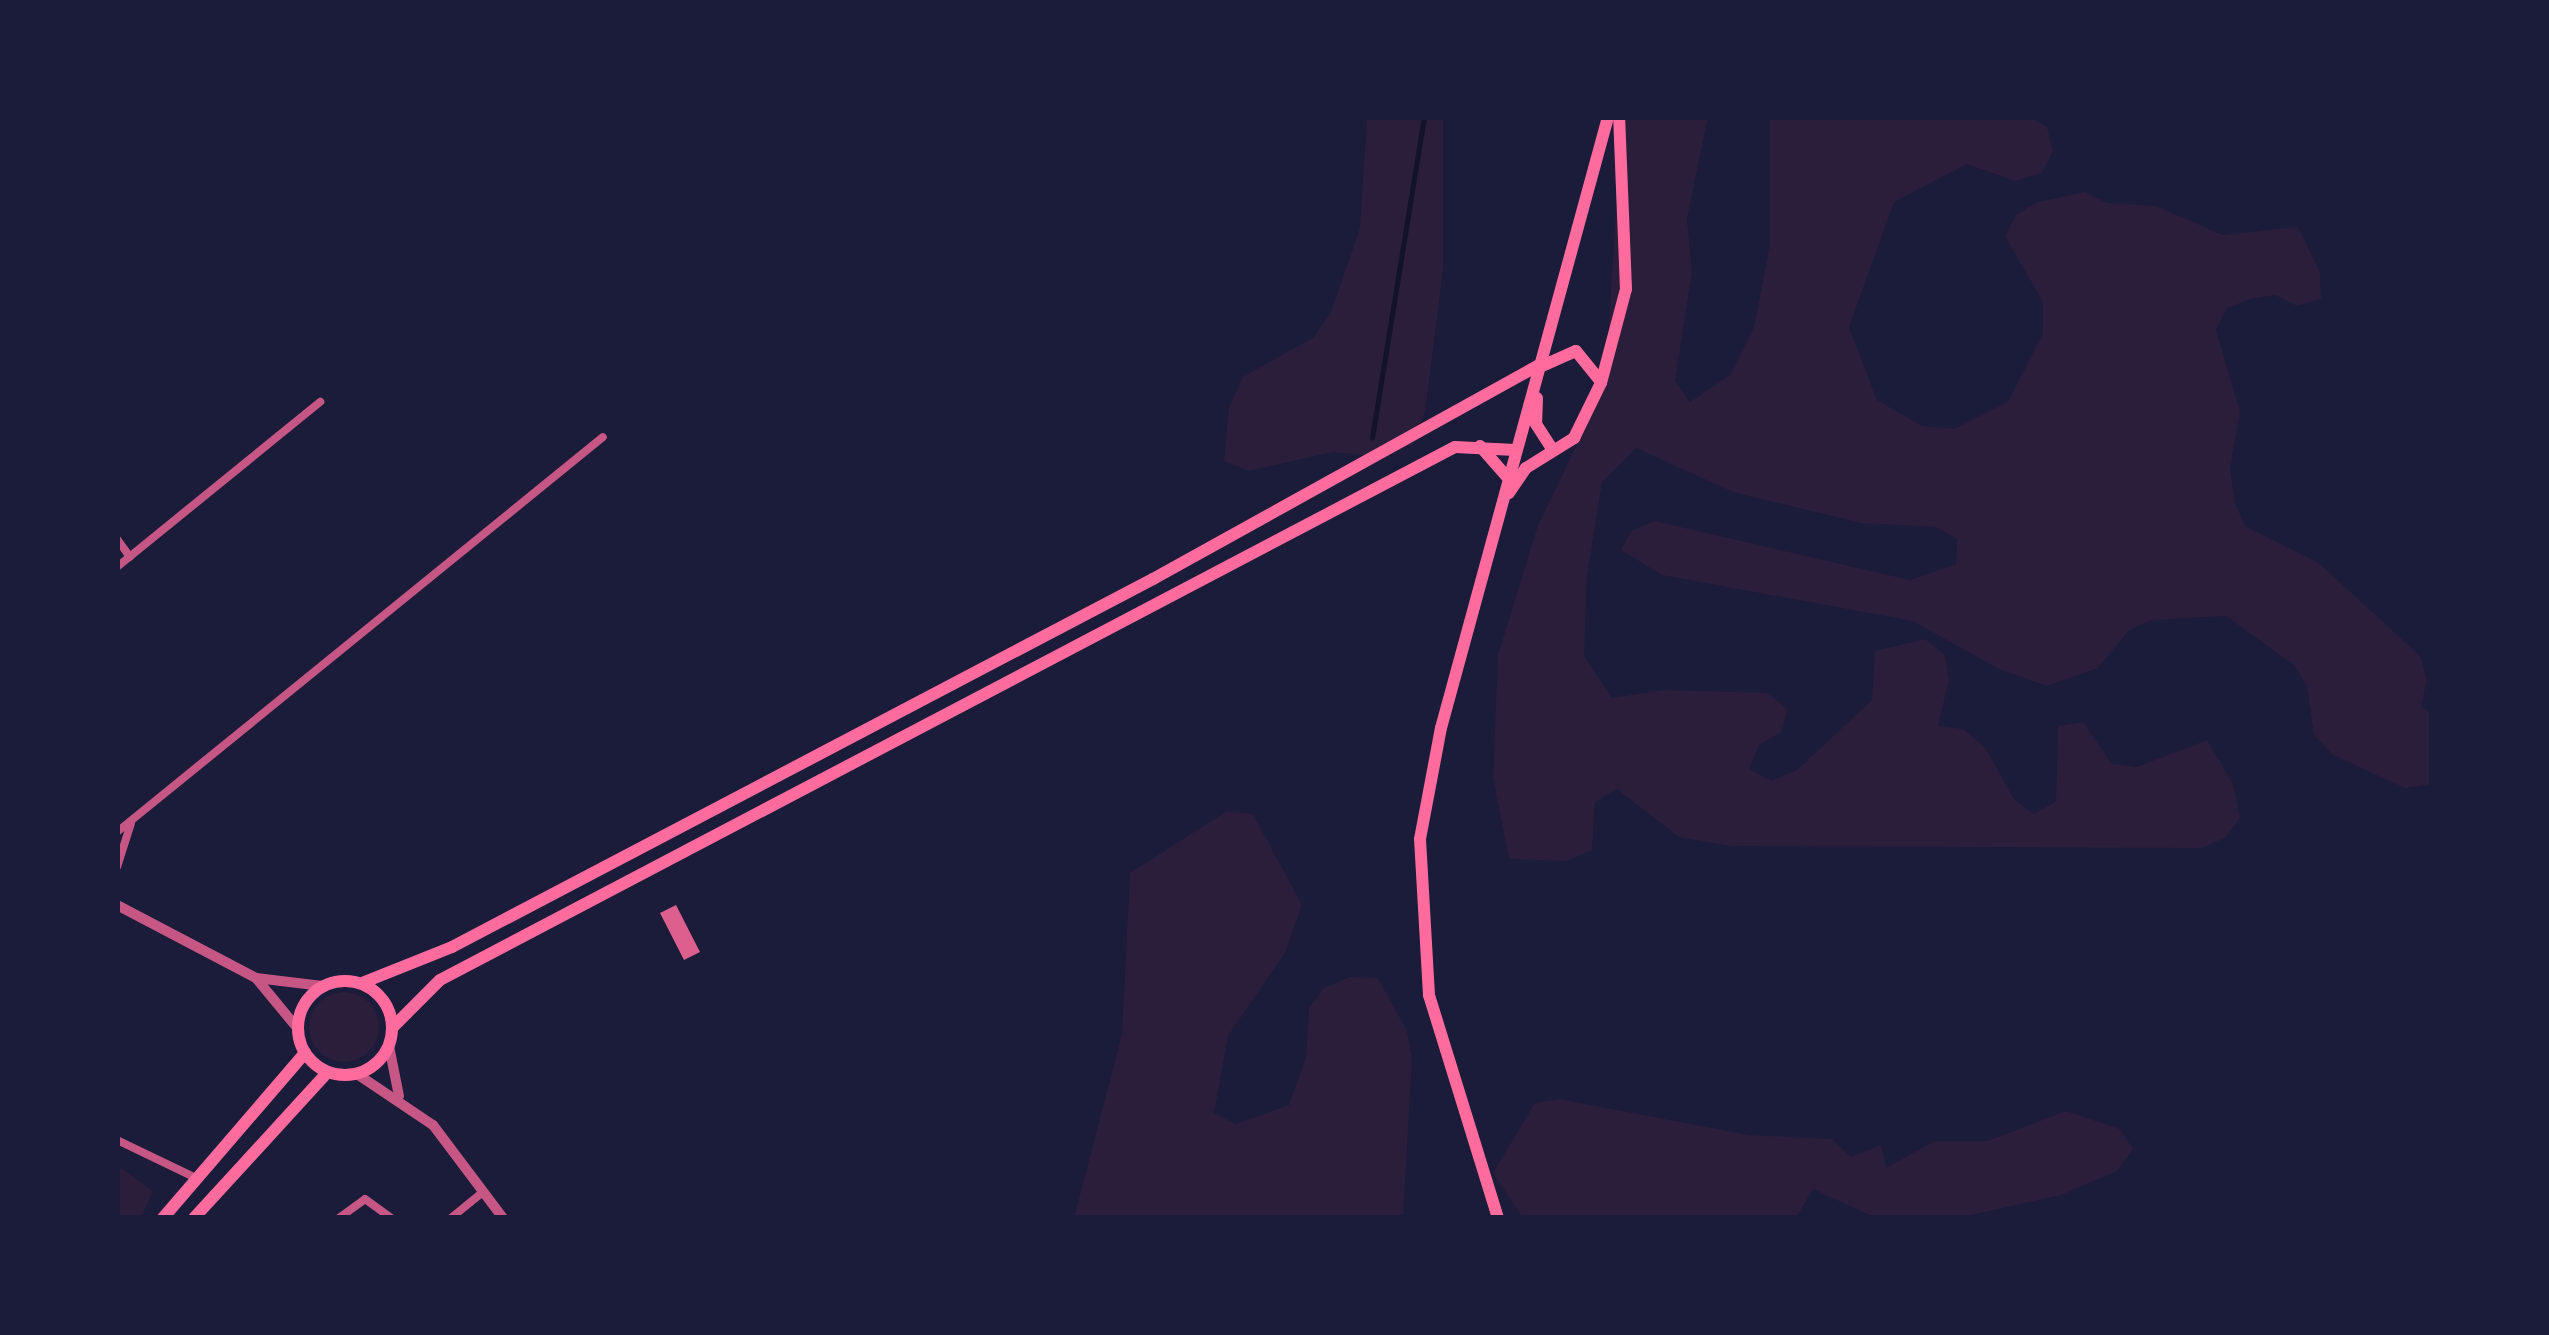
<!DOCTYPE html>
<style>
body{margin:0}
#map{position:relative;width:2549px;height:1335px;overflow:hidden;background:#1b1b3a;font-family:"Asap Condensed",sans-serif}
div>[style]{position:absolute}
.green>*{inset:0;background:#2a1e3b}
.round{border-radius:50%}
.stream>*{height:4.5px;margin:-2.25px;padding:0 2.25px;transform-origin:2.25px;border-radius:2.25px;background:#12122b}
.building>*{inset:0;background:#dd5f8e}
.minor>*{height:8px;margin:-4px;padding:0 4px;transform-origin:4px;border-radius:4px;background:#c65784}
.tertiary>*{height:10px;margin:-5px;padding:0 5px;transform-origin:5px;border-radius:5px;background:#c65784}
.secondary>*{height:12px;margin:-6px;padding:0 6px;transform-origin:6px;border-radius:6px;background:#ff6b9d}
.secondary>.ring{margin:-6px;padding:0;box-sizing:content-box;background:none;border:12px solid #ff6b9d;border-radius:50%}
.primary>*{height:12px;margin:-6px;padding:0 6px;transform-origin:6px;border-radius:6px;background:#ff6b9d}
span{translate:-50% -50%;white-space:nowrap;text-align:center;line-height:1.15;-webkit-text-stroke:12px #1b1b3a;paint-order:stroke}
.frame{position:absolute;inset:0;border:120px solid #1b1b3a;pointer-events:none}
</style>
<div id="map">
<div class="green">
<i style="clip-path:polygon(1367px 117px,1443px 117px,1443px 271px,1425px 412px,1412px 445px,1383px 457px,1333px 452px,1249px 471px,1224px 461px,1229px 407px,1243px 377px,1314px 337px,1331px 312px,1360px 228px)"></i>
<i style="clip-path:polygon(1622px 117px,1708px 117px,1687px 219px,1692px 272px,1675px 381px,1690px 402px,1730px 375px,1754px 327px,1770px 245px,1770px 117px,2030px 117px,2047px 127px,2053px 151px,2042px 173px,2015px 181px,1967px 164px,1894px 202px,1849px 327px,1877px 400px,1922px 426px,1954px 429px,2008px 402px,2043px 333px,2043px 302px,2005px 236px,2016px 215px,2038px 202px,2085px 192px,2107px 203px,2156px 206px,2223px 235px,2298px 227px,2320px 272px,2321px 299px,2297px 306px,2275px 295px,2250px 299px,2227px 308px,2216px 330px,2240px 412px,2230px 468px,2235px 503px,2245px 526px,2319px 563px,2420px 656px,2427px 680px,2421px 706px,2432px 714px,2432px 784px,2405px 788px,2333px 755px,2314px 735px,2307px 687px,2294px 665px,2226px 616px,2152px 620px,2129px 630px,2098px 668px,2047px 686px,1999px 669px,1913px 621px,1662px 575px,1621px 550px,1631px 531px,1655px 521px,1910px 580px,1956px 564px,1957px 539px,1936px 527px,1861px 523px,1733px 492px,1636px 448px,1602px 482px,1587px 576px,1584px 656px,1612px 698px,1664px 690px,1767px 693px,1788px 709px,1781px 732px,1759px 745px,1749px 769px,1771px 781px,1797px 770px,1872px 700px,1875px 651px,1925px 639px,1945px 655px,1949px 680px,1938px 726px,1963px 729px,1985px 747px,2014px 799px,2034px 814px,2056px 801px,2058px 726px,2083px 722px,2112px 764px,2137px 767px,2207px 740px,2233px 784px,2240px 818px,2225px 838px,2202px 848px,1730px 846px,1679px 837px,1617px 789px,1595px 802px,1592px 850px,1567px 861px,1509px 859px,1493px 777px,1498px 655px,1538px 525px,1605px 387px)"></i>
<i style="clip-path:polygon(1227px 811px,1253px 814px,1302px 905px,1285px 953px,1228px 1036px,1214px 1113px,1236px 1124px,1289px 1105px,1306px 1057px,1309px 1008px,1324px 988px,1350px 977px,1378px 978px,1407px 1031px,1412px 1059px,1403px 1218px,1074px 1218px,1122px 1034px,1130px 873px)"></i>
<i class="round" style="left:309px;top:992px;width:70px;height:70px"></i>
<i style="clip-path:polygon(1559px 1099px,1749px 1135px,1832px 1139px,1851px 1157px,1881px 1145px,1886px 1168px,1935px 1141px,1987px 1141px,2066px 1111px,2120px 1129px,2133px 1149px,2117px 1171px,2061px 1195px,1958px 1218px,1876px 1218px,1813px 1189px,1796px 1218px,1523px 1218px,1493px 1173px,1535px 1103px)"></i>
<i style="clip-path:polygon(117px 1165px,153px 1191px,141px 1218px,117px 1218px)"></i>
</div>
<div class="stream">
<i style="left:1372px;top:438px;width:325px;rotate:-80.8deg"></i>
</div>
<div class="building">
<i style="clip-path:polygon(676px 905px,700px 952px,684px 960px,660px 913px)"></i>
</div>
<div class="minor">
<i style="left:117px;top:539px;width:22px;rotate:54deg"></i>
<i style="left:117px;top:567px;width:262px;rotate:-39.1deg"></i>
<i style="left:117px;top:832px;width:626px;rotate:-39.1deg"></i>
<i style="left:117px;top:867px;width:46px;rotate:-72.3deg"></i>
<i style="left:117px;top:1140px;width:88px;rotate:25.7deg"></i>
<i style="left:339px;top:1218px;width:32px;rotate:-36deg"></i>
<i style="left:365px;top:1199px;width:32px;rotate:36deg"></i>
<i style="left:451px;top:1218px;width:41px;rotate:-39.1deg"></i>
</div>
<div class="tertiary">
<i style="left:117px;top:905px;width:157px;rotate:27.7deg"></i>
<i style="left:256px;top:978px;width:67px;rotate:6.8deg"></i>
<i style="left:256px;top:978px;width:66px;rotate:50.5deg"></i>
<i style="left:389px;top:1046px;width:51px;rotate:78.7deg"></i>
<i style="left:357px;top:1074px;width:92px;rotate:33.9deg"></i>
<i style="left:433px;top:1125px;width:116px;rotate:53deg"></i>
</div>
<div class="secondary">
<i class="ring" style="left:298px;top:981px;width:82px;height:82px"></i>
<i style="left:362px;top:983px;width:97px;rotate:-21.8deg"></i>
<i style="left:452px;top:947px;width:792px;rotate:-27.7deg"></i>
<i style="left:1153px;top:579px;width:445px;rotate:-29deg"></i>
<i style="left:393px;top:1027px;width:66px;rotate:-45deg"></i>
<i style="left:440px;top:980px;width:1146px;rotate:-27.71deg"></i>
<i style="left:1455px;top:447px;width:60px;rotate:2.9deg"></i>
<i style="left:163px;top:1218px;width:218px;rotate:-49.3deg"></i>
<i style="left:194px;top:1218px;width:198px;rotate:-47.5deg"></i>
</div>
<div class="primary">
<i style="left:1542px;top:366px;width:37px;rotate:-24deg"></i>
<i style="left:1576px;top:351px;width:40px;rotate:51deg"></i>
<i style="left:1537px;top:398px;width:26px;rotate:92deg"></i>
<i style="left:1536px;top:424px;width:30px;rotate:57deg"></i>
<i style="left:1480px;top:446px;width:43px;rotate:48.8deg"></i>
<i style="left:1509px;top:493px;width:30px;rotate:-56deg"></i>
<i style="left:1526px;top:468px;width:57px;rotate:-32deg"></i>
<i style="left:1574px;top:438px;width:61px;rotate:-63.9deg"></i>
<i style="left:1601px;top:383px;width:97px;rotate:-75.1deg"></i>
<i style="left:1626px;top:289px;width:172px;rotate:-92.3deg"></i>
<i style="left:1498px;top:1218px;width:233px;rotate:-107.2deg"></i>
<i style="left:1429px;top:995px;width:156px;rotate:-93.3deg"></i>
<i style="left:1420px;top:839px;width:113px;rotate:-79.3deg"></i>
<i style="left:1441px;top:728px;width:633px;rotate:-74.71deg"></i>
</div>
<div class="frame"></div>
</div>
